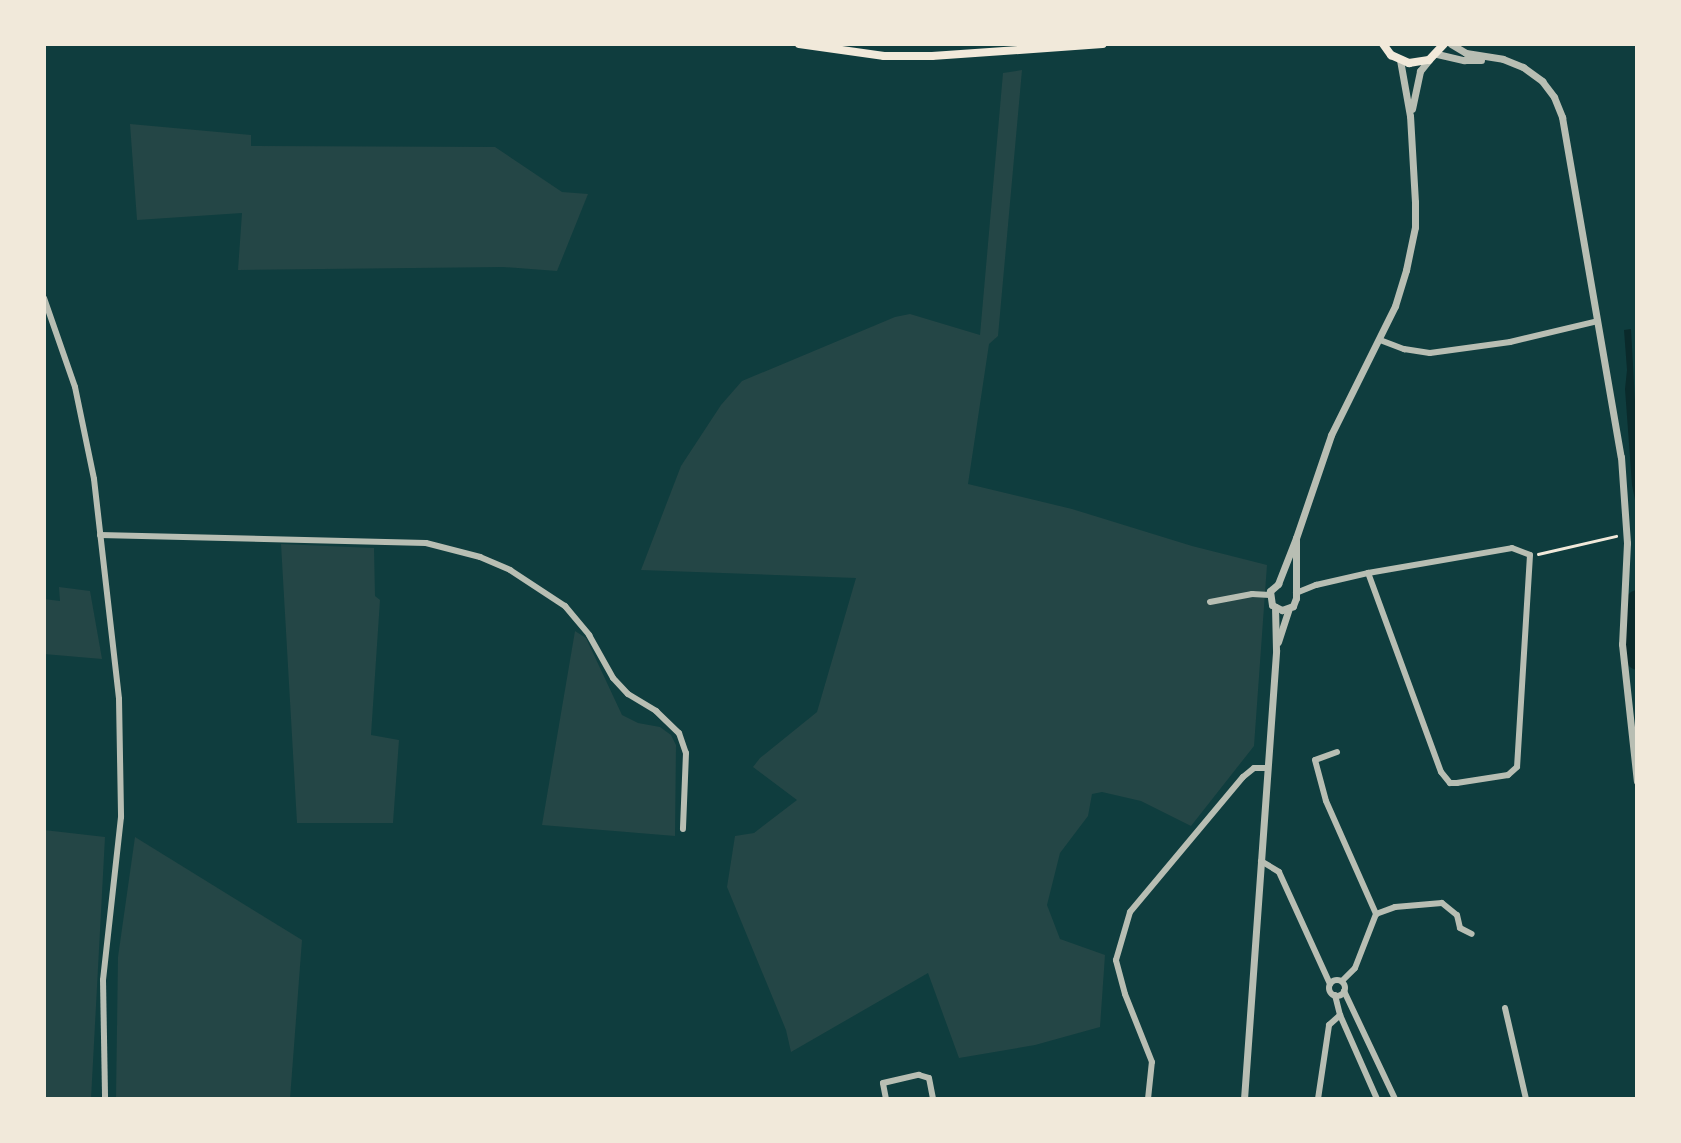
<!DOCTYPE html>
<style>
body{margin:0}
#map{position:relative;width:1681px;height:1143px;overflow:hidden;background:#0f3d3e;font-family:"Nunito Sans",sans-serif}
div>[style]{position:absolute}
.green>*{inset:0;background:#244646}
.water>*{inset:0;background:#0a2a2b}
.river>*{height:23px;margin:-11.5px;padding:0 11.5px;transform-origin:11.5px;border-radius:11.5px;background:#0a2a2b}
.path>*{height:2.5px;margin:-1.25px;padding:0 1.25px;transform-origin:1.25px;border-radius:1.25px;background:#f1e9da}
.minor>*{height:6px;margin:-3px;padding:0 3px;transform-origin:3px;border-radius:3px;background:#b8beb3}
.minor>.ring{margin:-3px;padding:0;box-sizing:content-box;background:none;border:6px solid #b8beb3;border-radius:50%}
.tertiary>*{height:7px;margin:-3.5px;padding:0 3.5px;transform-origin:3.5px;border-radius:3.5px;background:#b8beb3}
.secondary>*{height:8px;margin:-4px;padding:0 4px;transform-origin:4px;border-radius:4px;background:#f1e9da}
span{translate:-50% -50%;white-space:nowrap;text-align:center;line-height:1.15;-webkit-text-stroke:5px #f1e9da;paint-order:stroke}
.frame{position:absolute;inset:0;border:46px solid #f1e9da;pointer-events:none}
</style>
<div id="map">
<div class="green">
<i style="clip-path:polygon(1022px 70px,998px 336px,989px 344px,968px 484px,1072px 509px,1192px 546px,1267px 565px,1254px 746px,1191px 826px,1141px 801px,1102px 792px,1092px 794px,1088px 816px,1060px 853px,1047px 905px,1060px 939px,1105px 955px,1100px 1027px,1035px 1045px,959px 1058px,928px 973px,791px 1052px,786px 1030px,727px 887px,735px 836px,754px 833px,797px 800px,753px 767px,760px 758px,817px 712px,856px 578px,641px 570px,681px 466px,721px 405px,742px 381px,895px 317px,910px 314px,980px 335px,1003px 73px)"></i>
<i style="clip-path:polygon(130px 124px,251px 135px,251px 146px,495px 147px,562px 192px,588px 194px,557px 271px,503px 267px,238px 270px,242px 213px,137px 220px)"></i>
<i style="clip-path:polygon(281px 544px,374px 548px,375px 596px,380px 600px,371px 735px,399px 740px,393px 823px,297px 823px)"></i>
<i style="clip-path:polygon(59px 587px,90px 591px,102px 659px,44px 654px,44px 599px,60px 601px)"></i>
<i style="clip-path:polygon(575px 631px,586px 638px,622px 715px,638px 723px,660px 727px,671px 735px,676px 745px,675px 836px,542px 825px)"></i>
<i style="clip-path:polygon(44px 830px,105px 837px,91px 1099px,44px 1099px)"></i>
<i style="clip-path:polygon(135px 837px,302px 940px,290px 1099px,116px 1099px,118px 957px)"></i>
</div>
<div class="water">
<i style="clip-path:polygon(1631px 329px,1637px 438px,1637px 510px,1632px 485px,1625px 389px,1627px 370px,1624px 330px)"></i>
</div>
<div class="river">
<i style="left:1637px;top:601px;width:18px;rotate:103deg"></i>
<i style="left:1633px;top:619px;width:39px;rotate:84deg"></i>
</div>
<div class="path">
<i style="left:1538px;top:554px;width:80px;rotate:-13deg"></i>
</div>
<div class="minor">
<i style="left:44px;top:298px;width:94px;rotate:70.8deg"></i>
<i style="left:75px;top:387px;width:94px;rotate:78.3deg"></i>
<i style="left:94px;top:479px;width:221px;rotate:83.5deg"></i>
<i style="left:119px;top:699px;width:118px;rotate:89deg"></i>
<i style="left:121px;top:817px;width:164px;rotate:96.3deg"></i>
<i style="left:103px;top:980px;width:119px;rotate:89deg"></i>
<i style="left:1380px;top:340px;width:26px;rotate:21deg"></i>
<i style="left:1404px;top:349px;width:26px;rotate:9deg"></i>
<i style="left:1430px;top:353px;width:81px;rotate:-7.8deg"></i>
<i style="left:1510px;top:342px;width:90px;rotate:-13.4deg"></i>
<i style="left:100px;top:535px;width:326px;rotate:1.4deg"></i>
<i style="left:426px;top:543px;width:56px;rotate:14.5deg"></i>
<i style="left:480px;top:557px;width:33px;rotate:23deg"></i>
<i style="left:510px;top:570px;width:66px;rotate:33.2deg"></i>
<i style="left:565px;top:606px;width:38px;rotate:50deg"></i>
<i style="left:589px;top:635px;width:49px;rotate:60.8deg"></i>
<i style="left:613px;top:678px;width:22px;rotate:47deg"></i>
<i style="left:628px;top:694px;width:33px;rotate:31deg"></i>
<i style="left:656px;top:711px;width:32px;rotate:44deg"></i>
<i style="left:679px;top:733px;width:21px;rotate:71deg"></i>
<i style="left:686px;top:753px;width:76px;rotate:92.3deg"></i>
<i style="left:1296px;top:593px;width:22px;rotate:-22deg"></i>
<i style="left:1316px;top:585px;width:53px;rotate:-13deg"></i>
<i style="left:1368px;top:573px;width:146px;rotate:-9.8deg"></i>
<i style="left:1512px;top:548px;width:19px;rotate:21deg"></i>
<i style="left:1530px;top:555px;width:212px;rotate:93.5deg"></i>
<i style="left:1517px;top:767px;width:12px;rotate:138deg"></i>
<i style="left:1508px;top:775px;width:52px;rotate:171.1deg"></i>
<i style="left:1457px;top:783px;width:7px;rotate:180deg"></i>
<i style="left:1450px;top:783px;width:14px;rotate:-129deg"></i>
<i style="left:1441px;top:772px;width:212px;rotate:-110.1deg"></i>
<i style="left:1210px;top:602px;width:43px;rotate:-10.8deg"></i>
<i style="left:1252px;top:594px;width:18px;rotate:3deg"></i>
<i style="left:1337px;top:752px;width:23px;rotate:160deg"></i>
<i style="left:1315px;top:760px;width:42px;rotate:75deg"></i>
<i style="left:1326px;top:801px;width:124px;rotate:66.1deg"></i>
<i style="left:1261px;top:861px;width:21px;rotate:31deg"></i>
<i style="left:1279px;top:872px;width:123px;rotate:65.5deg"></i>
<i class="ring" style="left:1329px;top:980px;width:10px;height:10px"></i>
<i style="left:1342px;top:981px;width:18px;rotate:-45deg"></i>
<i style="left:1355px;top:968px;width:58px;rotate:-68.7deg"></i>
<i style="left:1376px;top:914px;width:20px;rotate:-20deg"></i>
<i style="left:1395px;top:907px;width:47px;rotate:-4.9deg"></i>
<i style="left:1442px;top:903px;width:19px;rotate:39deg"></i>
<i style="left:1457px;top:915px;width:13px;rotate:77deg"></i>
<i style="left:1460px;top:928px;width:13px;rotate:27deg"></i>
<i style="left:1344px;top:991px;width:119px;rotate:64.7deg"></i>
<i style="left:1335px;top:995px;width:21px;rotate:76deg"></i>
<i style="left:1340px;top:1015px;width:92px;rotate:66.2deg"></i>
<i style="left:1505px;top:1008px;width:93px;rotate:77deg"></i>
<i style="left:886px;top:1099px;width:16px;rotate:-101deg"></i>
<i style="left:883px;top:1083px;width:37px;rotate:-13deg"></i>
<i style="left:919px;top:1075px;width:10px;rotate:17deg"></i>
<i style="left:929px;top:1078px;width:21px;rotate:79deg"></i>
<i style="left:1148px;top:1099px;width:37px;rotate:-84deg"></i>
<i style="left:1152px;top:1062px;width:73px;rotate:-111.7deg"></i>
<i style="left:1125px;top:994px;width:35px;rotate:-105deg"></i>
<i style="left:1116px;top:960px;width:50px;rotate:-73.7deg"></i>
<i style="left:1130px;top:912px;width:176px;rotate:-50.1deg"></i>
<i style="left:1243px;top:777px;width:14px;rotate:-39deg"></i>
<i style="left:1254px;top:768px;width:11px"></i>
<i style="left:1318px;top:1099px;width:75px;rotate:-81.5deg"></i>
<i style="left:1329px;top:1025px;width:15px;rotate:-42deg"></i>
</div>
<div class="tertiary">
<i style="left:1451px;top:44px;width:17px;rotate:31deg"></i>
<i style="left:1466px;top:53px;width:37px;rotate:9deg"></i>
<i style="left:1503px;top:59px;width:22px;rotate:22deg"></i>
<i style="left:1523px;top:67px;width:24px;rotate:36deg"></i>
<i style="left:1542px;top:81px;width:20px;rotate:53deg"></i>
<i style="left:1554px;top:97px;width:22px;rotate:68deg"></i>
<i style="left:1562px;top:117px;width:345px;rotate:80.2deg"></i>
<i style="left:1621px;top:457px;width:86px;rotate:86deg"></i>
<i style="left:1627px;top:543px;width:101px;rotate:92.8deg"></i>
<i style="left:1622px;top:644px;width:138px;rotate:83.8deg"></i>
<i style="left:1437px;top:54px;width:28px;rotate:13deg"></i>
<i style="left:1464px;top:60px;width:17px"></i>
<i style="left:1412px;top:109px;width:39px;rotate:-78deg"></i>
<i style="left:1420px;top:71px;width:14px;rotate:-51deg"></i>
<i style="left:1296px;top:538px;width:60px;rotate:90deg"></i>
<i style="left:1296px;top:598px;width:9px;rotate:111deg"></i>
<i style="left:1293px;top:606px;width:12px;rotate:160deg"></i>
<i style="left:1282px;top:610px;width:11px;rotate:-153deg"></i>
<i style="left:1272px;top:605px;width:14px;rotate:-98deg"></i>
<i style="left:1270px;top:591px;width:11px;rotate:-41deg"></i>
<i style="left:1278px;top:584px;width:49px;rotate:-68.6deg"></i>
<i style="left:1296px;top:538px;width:109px;rotate:-71.2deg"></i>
<i style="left:1331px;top:435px;width:144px;rotate:-63.6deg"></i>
<i style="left:1395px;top:306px;width:38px;rotate:-73deg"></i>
<i style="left:1406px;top:270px;width:44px;rotate:-78.2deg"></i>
<i style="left:1415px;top:227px;width:25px;rotate:-90deg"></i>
<i style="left:1415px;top:202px;width:86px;rotate:-93.3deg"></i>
<i style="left:1410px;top:116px;width:57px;rotate:-100.1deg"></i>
<i style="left:1278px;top:642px;width:36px;rotate:-72deg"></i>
<i style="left:1244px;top:1099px;width:450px;rotate:-85.9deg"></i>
<i style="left:1276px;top:650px;width:43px;rotate:-91.3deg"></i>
</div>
<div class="secondary">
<i style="left:799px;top:44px;width:86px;rotate:8deg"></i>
<i style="left:884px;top:56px;width:48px"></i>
<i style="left:932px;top:56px;width:171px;rotate:-4deg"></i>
<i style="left:1383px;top:44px;width:14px;rotate:54deg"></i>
<i style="left:1391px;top:55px;width:20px;rotate:24deg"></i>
<i style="left:1409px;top:63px;width:20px;rotate:-9deg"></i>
<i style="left:1429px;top:60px;width:22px;rotate:-47deg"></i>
</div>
<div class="frame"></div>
</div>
